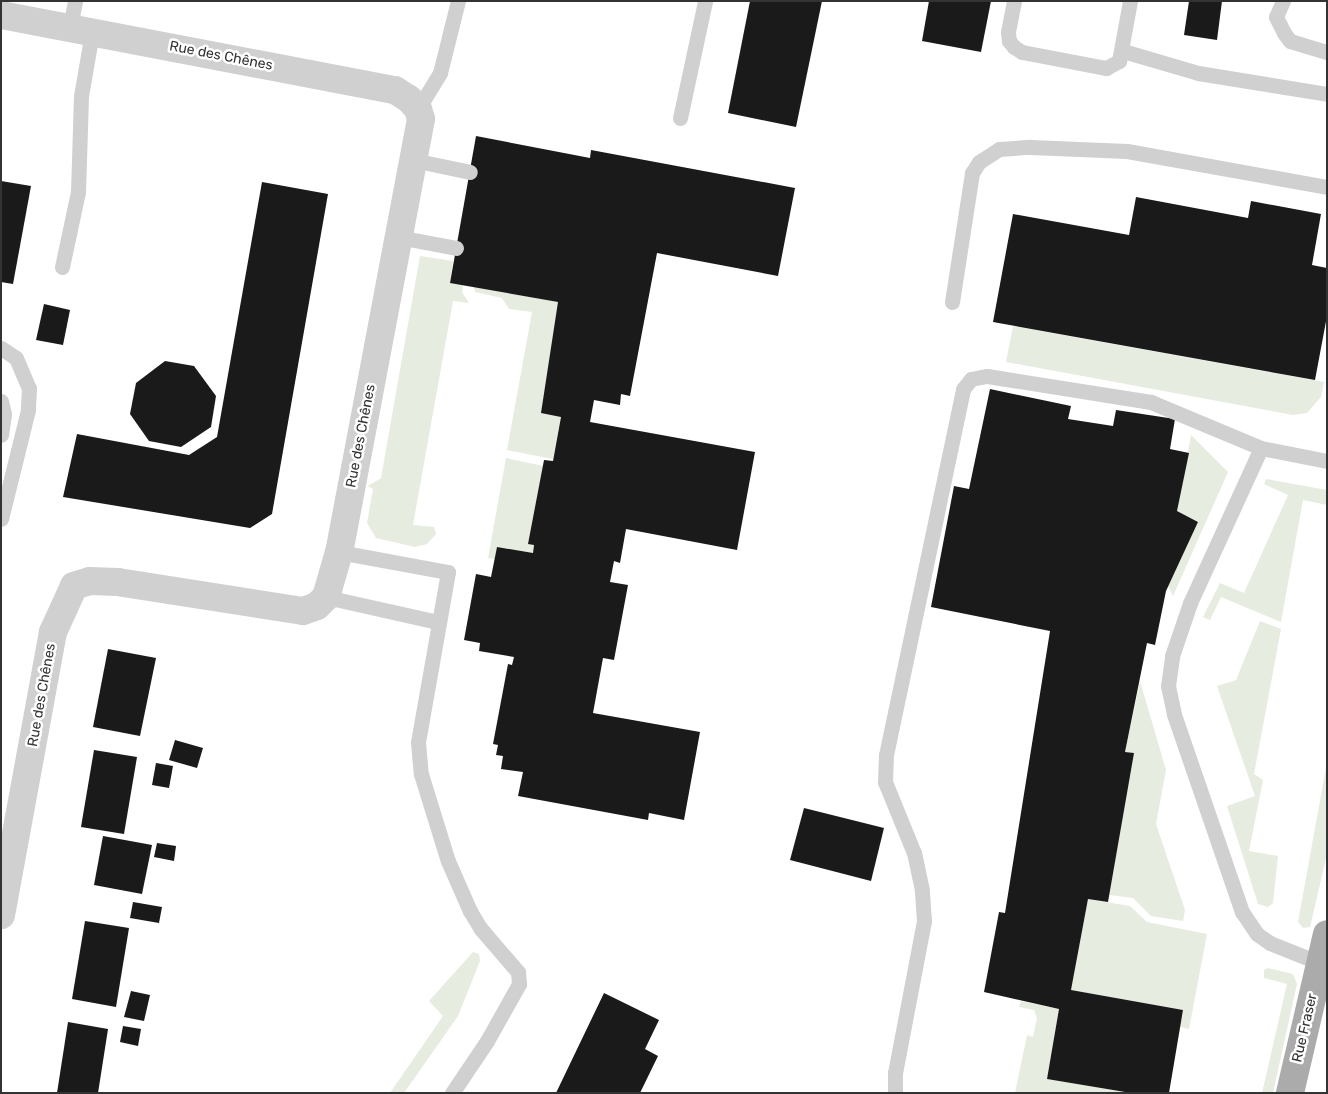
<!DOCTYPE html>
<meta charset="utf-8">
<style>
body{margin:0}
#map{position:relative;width:1328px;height:1094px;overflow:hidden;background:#fff;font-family:Rubik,sans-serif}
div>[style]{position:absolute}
.green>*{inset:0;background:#e6ecdf}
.building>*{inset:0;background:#1a1a1a}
.service>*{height:15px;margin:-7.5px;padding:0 7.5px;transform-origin:7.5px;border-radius:7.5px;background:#d0d0d0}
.minor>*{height:28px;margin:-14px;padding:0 14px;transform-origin:14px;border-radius:14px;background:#d0d0d0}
.primary>*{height:28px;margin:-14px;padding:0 14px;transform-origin:14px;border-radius:14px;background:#ababab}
span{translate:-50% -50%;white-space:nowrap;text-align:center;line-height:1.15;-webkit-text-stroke:5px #fff;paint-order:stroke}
.street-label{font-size:14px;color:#333}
.frame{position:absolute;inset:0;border:2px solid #333;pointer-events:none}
</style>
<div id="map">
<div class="green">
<i style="clip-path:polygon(420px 256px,453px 261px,450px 282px,463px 285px,462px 292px,469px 303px,453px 301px,413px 525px,434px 527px,436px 534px,427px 544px,415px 547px,376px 538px,367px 523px,373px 489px,368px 486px,381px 478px)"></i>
<i style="clip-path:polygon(474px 287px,558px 302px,561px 417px,553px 459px,507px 450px,532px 312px,509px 309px,502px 298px,475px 292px)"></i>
<i style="clip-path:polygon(1013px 326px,1324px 382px,1321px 397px,1307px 413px,1293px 415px,1006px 362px)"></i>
<i style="clip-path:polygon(1191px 435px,1228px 472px,1173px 596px,1168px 586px,1198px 522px,1177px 511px)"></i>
<i style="clip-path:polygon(506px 458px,543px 466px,533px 553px,497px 547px,495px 559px,488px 558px)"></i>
<i style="clip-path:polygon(1266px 479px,1327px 490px,1327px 505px,1303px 500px,1281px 622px,1221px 597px,1210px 620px,1203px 617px,1220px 583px,1244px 593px,1288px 495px,1264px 484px)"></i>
<i style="clip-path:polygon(1260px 621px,1281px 629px,1254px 774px,1263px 780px,1249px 851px,1278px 856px,1273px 903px,1268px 907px,1258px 904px,1227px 806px,1255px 796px,1217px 686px,1236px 680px)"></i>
<i style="clip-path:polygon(1140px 681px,1166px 770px,1156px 824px,1185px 910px,1183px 921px,1151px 916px,1133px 898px,1109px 895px,1133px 753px,1125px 752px)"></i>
<i style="clip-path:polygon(1327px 762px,1327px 854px,1310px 927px,1303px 928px,1298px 922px)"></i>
<i style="clip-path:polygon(1088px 899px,1130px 906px,1147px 922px,1207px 934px,1189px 1029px,1180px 1027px,1183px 1010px,1071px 990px)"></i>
<i style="clip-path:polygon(473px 952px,479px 954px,480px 961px,458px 1016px,404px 1093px,390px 1093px,443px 1016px,429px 1001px)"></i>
<i style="clip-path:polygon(1268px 968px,1293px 974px,1297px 984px,1273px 1093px,1262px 1093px,1287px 984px,1264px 978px,1264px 970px)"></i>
<i style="clip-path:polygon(1021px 1001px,1059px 1009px,1047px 1079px,1131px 1093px,1015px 1093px,1027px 1035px,1033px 1037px,1037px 1018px,1034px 1010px,1019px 1007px)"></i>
</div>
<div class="building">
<i style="clip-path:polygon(750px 1px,822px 1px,796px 127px,728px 113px)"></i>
<i style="clip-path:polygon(929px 1px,991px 1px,981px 52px,922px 41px)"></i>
<i style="clip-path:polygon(1189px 1px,1222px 1px,1217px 40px,1184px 35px)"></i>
<i style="clip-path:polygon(476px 136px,590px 158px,591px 150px,795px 188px,778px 276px,657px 253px,630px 396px,621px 394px,620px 405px,594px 400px,590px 422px,755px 452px,737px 550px,626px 529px,620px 563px,614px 561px,610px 582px,628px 585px,614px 660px,603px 658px,593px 713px,700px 732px,684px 820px,649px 813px,648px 820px,518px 796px,523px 772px,501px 769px,503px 756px,496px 755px,498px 745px,493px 744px,508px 664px,512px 665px,514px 657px,479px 651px,480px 643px,464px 640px,476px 574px,491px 577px,497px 547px,533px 553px,534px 545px,528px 544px,544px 460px,553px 461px,561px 417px,541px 413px,558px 302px,450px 283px)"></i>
<i style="clip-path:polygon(1px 181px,31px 186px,13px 284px,1px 282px)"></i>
<i style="clip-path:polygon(262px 182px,328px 194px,272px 514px,250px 528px,63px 497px,77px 434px,189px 455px,217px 437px)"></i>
<i style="clip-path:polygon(1136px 197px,1248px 218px,1251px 201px,1321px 214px,1312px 265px,1327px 268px,1327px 316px,1315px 380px,993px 322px,1013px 214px,1129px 235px)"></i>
<i style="clip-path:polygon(44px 304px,70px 310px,63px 345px,36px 340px)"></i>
<i style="clip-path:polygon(165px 361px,194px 366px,216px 396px,211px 427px,181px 447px,149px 441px,130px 414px,136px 383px)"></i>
<i style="clip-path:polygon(990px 389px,1071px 406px,1068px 419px,1113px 426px,1116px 410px,1175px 419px,1170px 449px,1189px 453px,1177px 511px,1198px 522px,1166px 591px,1155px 645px,1147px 643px,1125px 752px,1134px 753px,1108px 902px,1088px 899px,1071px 990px,1183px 1010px,1169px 1093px,1131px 1093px,1047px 1079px,1059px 1009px,984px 992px,999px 912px,1005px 913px,1050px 631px,931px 607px,954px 486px,969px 489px)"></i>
<i style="clip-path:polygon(108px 649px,156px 658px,140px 736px,93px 727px)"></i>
<i style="clip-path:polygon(175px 740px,203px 748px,197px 768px,169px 760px)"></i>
<i style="clip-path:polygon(94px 750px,137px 757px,124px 834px,81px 827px)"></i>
<i style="clip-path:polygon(156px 763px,173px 766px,169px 788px,152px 785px)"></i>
<i style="clip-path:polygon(804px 808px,884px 828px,871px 881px,790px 860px)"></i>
<i style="clip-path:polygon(103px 836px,152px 845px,142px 894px,94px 885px)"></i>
<i style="clip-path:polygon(157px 843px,176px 846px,174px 861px,154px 857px)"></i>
<i style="clip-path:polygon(133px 902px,162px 907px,159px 923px,130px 918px)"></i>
<i style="clip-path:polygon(85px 921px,129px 928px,116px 1007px,72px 999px)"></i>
<i style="clip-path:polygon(131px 991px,150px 995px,144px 1021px,124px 1017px)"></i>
<i style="clip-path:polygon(604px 993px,659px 1020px,645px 1049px,658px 1056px,640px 1093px,556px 1093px)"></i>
<i style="clip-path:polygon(68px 1022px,108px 1029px,98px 1093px,57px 1093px)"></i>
<i style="clip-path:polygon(123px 1026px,141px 1029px,138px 1046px,120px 1042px)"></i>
</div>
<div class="service">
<i style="left:1014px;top:1px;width:32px;rotate:101deg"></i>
<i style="left:1008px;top:32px;width:9px;rotate:84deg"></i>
<i style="left:1009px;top:41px;width:8px;rotate:50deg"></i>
<i style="left:1014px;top:47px;width:9px;rotate:32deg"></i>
<i style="left:1022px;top:52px;width:86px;rotate:10.8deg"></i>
<i style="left:1106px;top:68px;width:15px;rotate:-28deg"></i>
<i style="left:1119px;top:61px;width:61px;rotate:-79.6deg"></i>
<i style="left:1283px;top:1px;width:17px;rotate:114deg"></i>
<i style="left:1276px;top:17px;width:18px;rotate:63deg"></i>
<i style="left:1284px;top:33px;width:10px;rotate:53deg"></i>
<i style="left:1290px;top:41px;width:39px;rotate:17deg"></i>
<i style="left:70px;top:27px;width:26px;rotate:-79deg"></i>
<i style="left:1123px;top:51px;width:78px;rotate:16.3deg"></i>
<i style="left:1198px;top:73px;width:131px;rotate:9.2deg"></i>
<i style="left:418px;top:109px;width:42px;rotate:-58.6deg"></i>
<i style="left:440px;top:73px;width:74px;rotate:-76deg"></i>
<i style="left:680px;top:118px;width:120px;rotate:-77.9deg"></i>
<i style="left:413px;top:160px;width:58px;rotate:11.9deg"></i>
<i style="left:398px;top:237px;width:59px;rotate:10.7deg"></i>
<i style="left:62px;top:267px;width:77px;rotate:-78deg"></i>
<i style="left:78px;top:192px;width:96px;rotate:-88.2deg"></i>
<i style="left:81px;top:96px;width:65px;rotate:-80.2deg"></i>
<i style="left:952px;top:302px;width:131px;rotate:-81.2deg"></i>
<i style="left:972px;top:173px;width:13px;rotate:-58deg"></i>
<i style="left:979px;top:162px;width:24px;rotate:-33deg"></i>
<i style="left:999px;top:149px;width:31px;rotate:-4deg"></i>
<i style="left:1030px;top:147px;width:97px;rotate:2.4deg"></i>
<i style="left:1127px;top:151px;width:203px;rotate:10.2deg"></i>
<i style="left:1px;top:348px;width:18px;rotate:34deg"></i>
<i style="left:16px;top:358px;width:33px;rotate:67deg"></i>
<i style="left:29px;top:388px;width:22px;rotate:93deg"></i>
<i style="left:28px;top:410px;width:112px;rotate:103.9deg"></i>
<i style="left:1px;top:401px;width:13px;rotate:77deg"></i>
<i style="left:4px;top:414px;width:21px;rotate:98deg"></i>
<i style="left:339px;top:552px;width:111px;rotate:10.4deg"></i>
<i style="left:448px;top:572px;width:173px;rotate:100deg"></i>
<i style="left:418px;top:742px;width:32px;rotate:85deg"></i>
<i style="left:421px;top:774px;width:91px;rotate:72.8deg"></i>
<i style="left:448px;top:861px;width:55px;rotate:66.3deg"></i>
<i style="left:470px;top:911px;width:21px;rotate:59deg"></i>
<i style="left:481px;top:929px;width:57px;rotate:49.3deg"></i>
<i style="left:518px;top:972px;width:12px;rotate:85deg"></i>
<i style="left:519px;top:984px;width:65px;rotate:119.3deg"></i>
<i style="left:487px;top:1041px;width:63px;rotate:123.9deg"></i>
<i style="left:326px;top:597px;width:115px;rotate:12.6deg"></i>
<i style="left:1320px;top:963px;width:54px;rotate:-158.2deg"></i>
<i style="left:1270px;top:943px;width:16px;rotate:-145deg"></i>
<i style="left:1257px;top:934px;width:27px;rotate:-124deg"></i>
<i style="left:1242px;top:912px;width:209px;rotate:-109deg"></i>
<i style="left:1174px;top:714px;width:29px;rotate:-102deg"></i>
<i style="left:1168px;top:686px;width:30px;rotate:-82deg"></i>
<i style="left:1172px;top:656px;width:56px;rotate:-71.2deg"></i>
<i style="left:1190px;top:603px;width:170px;rotate:-65.4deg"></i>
<i style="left:1261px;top:448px;width:67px;rotate:11.1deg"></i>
<i style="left:895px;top:1093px;width:20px;rotate:-90deg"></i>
<i style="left:895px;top:1073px;width:155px;rotate:-79.2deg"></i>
<i style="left:924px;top:921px;width:31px;rotate:-94deg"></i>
<i style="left:922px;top:890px;width:38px;rotate:-102deg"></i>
<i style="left:914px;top:853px;width:77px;rotate:-112.2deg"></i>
<i style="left:885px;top:782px;width:27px;rotate:-88deg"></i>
<i style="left:886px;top:755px;width:374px;rotate:-78.1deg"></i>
<i style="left:963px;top:389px;width:13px;rotate:-51deg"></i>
<i style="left:971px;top:379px;width:16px;rotate:-11deg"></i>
<i style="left:987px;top:376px;width:166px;rotate:9deg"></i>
<i style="left:1151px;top:402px;width:119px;rotate:22.7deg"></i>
</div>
<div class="minor">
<i style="left:1px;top:15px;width:401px;rotate:10.8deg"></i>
<i style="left:395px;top:90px;width:17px;rotate:33deg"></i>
<i style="left:409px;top:99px;width:13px;rotate:48deg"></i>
<i style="left:418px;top:109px;width:10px;rotate:73deg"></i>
<i style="left:421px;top:119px;width:441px;rotate:100.7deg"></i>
<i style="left:339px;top:552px;width:47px;rotate:106.1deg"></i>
<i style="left:326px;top:597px;width:13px;rotate:135deg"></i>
<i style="left:317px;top:606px;width:15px;rotate:160deg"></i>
<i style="left:303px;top:611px;width:187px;rotate:-171.1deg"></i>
<i style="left:118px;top:582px;width:28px;rotate:-178deg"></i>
<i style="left:90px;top:581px;width:17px;rotate:163deg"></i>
<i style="left:74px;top:586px;width:51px;rotate:114.5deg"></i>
<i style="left:53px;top:632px;width:288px;rotate:100.4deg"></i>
</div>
<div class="primary">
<i style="left:1290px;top:1093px;width:163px;rotate:-76.9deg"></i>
</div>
<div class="street-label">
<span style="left:221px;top:56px;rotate:11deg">Rue des Chênes</span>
<span style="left:361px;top:436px;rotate:-79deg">Rue des Chênes</span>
<span style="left:42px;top:695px;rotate:-80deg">Rue des Chênes</span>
<span style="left:1305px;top:1028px;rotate:-77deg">Rue Fraser</span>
</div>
<div class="frame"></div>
</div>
